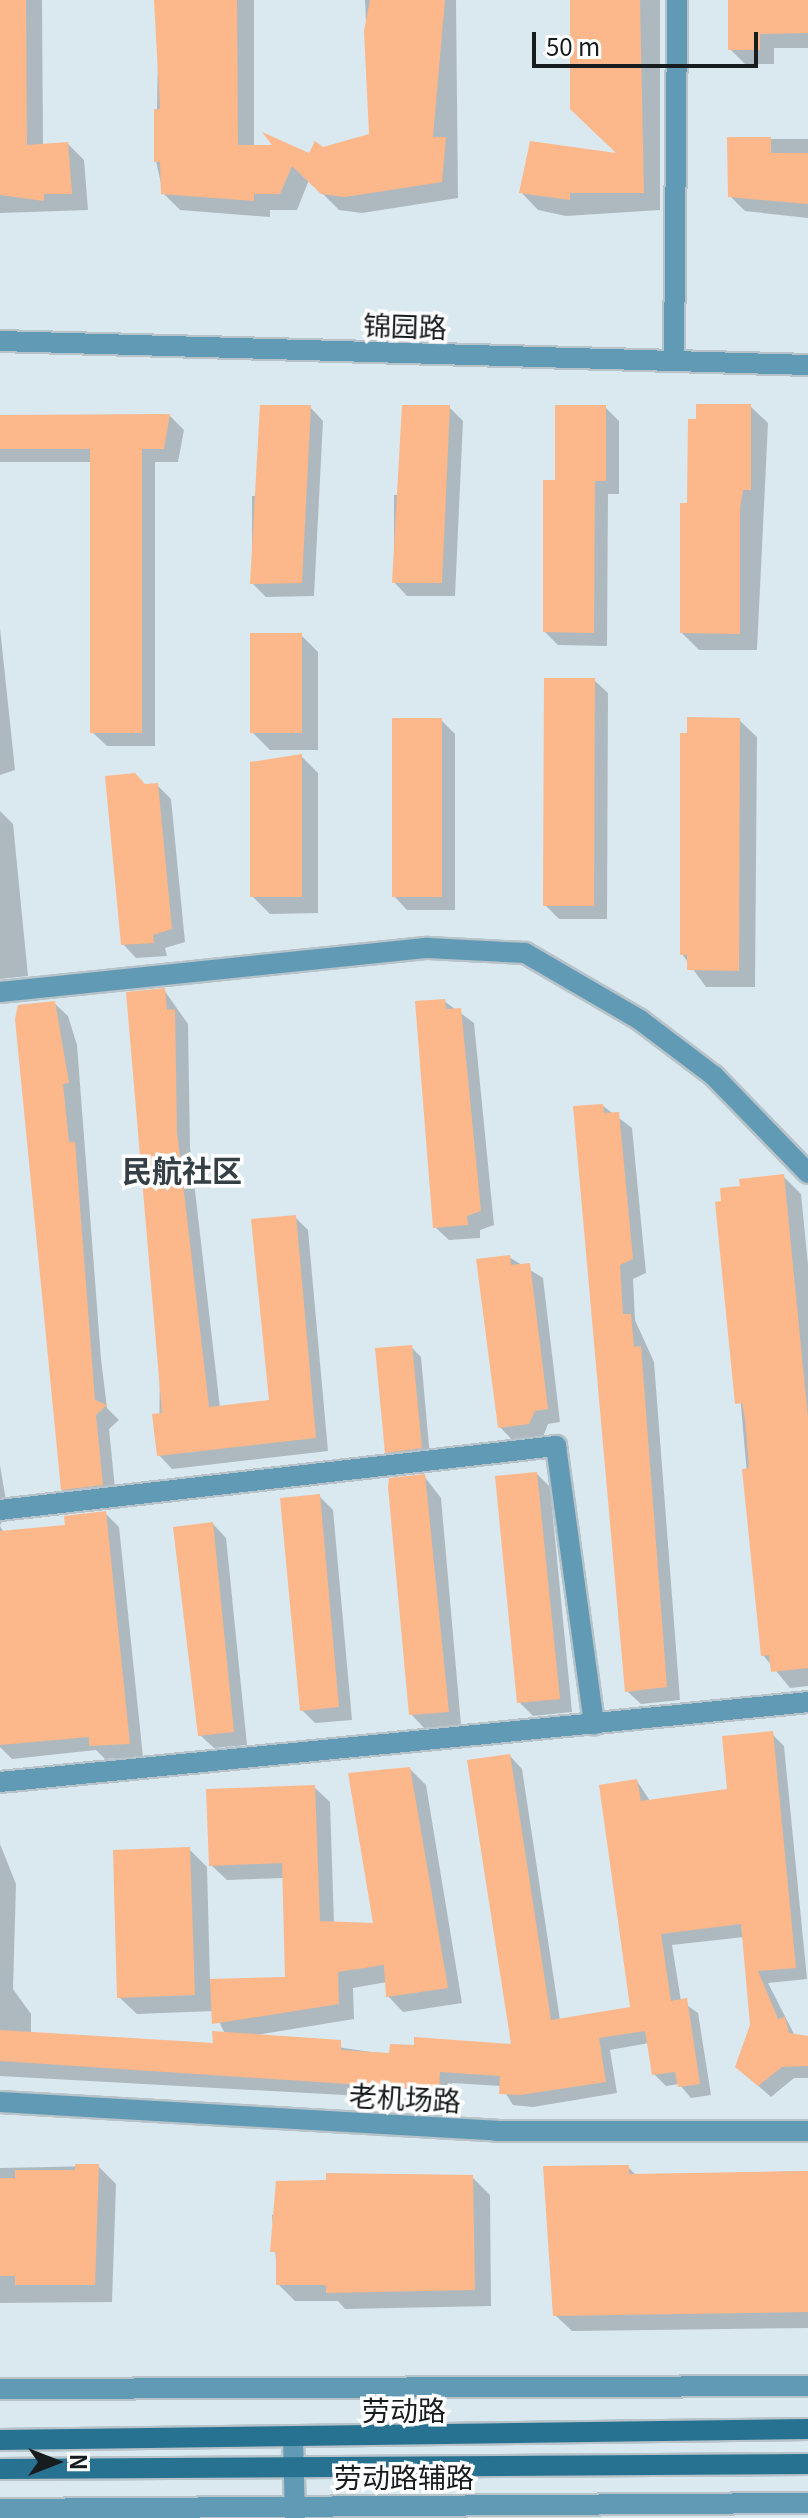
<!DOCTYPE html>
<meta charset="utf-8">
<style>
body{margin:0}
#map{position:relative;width:808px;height:2518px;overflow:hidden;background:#dae8ef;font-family:Georgia,"Noto Sans SC",serif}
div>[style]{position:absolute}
.shadow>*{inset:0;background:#0003}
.building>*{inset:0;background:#fcb78a}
.roads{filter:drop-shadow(2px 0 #b7c3c9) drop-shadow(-2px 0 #b7c3c9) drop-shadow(0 2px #b7c3c9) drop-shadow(0 -2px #b7c3c9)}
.minor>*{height:20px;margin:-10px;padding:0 10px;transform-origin:10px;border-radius:10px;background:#619ab5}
.tertiary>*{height:20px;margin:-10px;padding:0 10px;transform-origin:10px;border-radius:10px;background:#619ab5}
.secondary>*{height:20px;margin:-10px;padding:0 10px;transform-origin:10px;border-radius:10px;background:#287291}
span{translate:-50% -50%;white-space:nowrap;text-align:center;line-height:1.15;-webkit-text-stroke:7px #fff;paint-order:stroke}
.street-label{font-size:28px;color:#171c1e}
.neighbourhood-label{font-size:30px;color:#354046;font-weight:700}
.north{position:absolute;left:16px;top:2422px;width:80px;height:80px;-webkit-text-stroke:6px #fff;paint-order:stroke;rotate:90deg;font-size:22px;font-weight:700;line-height:32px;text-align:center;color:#171c1e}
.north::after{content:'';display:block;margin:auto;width:28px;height:36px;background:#171c1e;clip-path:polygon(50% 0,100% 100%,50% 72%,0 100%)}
.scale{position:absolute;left:532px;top:32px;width:226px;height:36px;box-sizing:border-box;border:4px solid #171c1e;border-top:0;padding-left:10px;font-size:24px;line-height:28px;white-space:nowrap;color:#171c1e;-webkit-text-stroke:6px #fff;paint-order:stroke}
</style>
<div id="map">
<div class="shadow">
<i style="clip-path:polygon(0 0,42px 0,43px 146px,68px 144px,84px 160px,88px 210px,0 213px)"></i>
<i style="clip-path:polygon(159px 0,254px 0,254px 147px,310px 156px,371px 135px,365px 0,456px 0,458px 198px,362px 213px,339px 210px,309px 180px,297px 210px,270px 210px,270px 217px,180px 210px,163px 193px,156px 161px)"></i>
<i style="clip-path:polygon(572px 0,660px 0,660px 210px,566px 216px,538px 210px,521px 192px,621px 155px)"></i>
<i style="clip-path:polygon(730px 0,808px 0,808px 48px,774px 48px,774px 64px,745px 64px,730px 49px)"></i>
<i style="clip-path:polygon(729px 139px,808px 139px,808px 218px,745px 211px,730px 196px)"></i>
<i style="clip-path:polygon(750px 406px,768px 423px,757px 650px,699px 650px,682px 633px,689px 505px)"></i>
<i style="clip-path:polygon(310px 407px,323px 421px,314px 596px,266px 597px,252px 583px,252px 496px,262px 496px)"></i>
<i style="clip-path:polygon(449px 407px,463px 421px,455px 596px,407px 596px,394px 582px,394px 495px,404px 495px)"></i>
<i style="clip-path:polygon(605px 407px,619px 421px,619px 494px,608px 494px,607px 646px,558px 645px,545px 632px,557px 482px)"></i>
<i style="clip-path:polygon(170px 416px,184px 430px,178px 462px,155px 462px,155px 746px,107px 746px,92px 732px,92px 462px,0 462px,0 417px)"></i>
<i style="clip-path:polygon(0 628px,15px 770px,0 775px)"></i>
<i style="clip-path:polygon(301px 635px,318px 652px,318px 750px,270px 750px,252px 732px)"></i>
<i style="clip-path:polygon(594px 680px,608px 693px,607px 919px,559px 919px,545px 905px)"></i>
<i style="clip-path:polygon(441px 720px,455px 734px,455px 910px,407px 910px,394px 896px)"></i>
<i style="clip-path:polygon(739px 720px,757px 737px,755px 987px,706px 987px,682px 954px)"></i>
<i style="clip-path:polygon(301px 756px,318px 773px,318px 913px,270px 914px,252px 896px)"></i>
<i style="clip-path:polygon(157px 785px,171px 799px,185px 942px,165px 948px,167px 956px,136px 958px,123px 944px)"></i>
<i style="clip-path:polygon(0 811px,13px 824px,28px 976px,0 979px)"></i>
<i style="clip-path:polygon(164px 990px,188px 1024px,190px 1147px,220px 1408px,271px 1401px,295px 1217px,308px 1230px,328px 1451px,172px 1469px,159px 1455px)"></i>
<i style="clip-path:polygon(444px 1001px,474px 1023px,494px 1225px,480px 1230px,480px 1238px,449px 1240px,435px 1227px)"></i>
<i style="clip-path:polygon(54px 1003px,68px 1016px,77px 1045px,101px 1359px,107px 1408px,119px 1420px,109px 1429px,116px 1498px,77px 1503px,63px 1489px)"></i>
<i style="clip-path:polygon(603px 1106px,632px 1128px,646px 1273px,633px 1279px,635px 1320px,654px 1362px,680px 1700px,641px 1704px,627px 1691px)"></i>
<i style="clip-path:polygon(783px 1176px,801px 1194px,808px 1265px,808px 1686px,790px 1688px,763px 1655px,723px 1203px,742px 1187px)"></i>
<i style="clip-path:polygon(509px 1257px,543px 1278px,560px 1422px,548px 1424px,543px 1437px,513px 1441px,500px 1427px)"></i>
<i style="clip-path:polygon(411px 1347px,421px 1357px,430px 1457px,396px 1461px,387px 1452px)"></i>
<i style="clip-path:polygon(0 1465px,8px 1513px,0 1525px)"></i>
<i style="clip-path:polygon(537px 1474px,550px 1487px,572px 1712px,533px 1716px,519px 1702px)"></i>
<i style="clip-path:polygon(424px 1476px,441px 1498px,461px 1725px,424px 1728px,411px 1714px)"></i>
<i style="clip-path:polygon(319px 1496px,333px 1510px,352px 1720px,315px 1723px,302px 1710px)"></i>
<i style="clip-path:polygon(105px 1513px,119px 1527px,143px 1757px,105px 1759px,96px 1750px,12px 1759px,0 1747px,0 1526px,4px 1533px,67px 1526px)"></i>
<i style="clip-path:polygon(213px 1524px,226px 1538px,247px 1745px,214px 1748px,200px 1735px)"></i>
<i style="clip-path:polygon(772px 1734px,784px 1746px,807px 1979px,768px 1983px,795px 2036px,808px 2038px,808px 2078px,794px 2078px,771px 2097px,737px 2067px,752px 2025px,744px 1937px,672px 1945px,681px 2001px,698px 2013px,711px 2095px,691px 2098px,679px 2084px,666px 2086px,654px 2074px,649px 2043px,610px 2050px,617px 2093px,533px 2107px,513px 2105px,501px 2086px,452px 2083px,451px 2101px,0 2076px,0 1844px,16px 1884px,13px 1989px,31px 2014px,31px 2034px,215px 2045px,225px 2034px,214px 2011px,137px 2014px,119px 1997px,189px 1849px,207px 1867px,210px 1981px,288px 1979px,284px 1878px,227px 1880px,211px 1865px,314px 1787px,330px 1802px,334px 1924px,375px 1926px,410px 1769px,426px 1785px,462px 2003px,403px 2012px,388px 1996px,387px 1982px,353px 1988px,354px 2019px,256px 2035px,391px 2055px,514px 2046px,510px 1756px,522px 1769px,560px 2020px,633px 2009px,637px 1781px,650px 1801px,729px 1791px)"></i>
<i style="clip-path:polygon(98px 2166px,116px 2184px,112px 2302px,0 2303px,0 2168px)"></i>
<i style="clip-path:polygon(628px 2167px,637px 2176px,808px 2171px,808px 2328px,572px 2331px,555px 2315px)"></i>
<i style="clip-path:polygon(472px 2177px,490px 2195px,491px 2306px,345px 2309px,338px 2301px,295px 2301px,278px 2284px,272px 2215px)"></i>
</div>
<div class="building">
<i style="clip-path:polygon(0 0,26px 0,27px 145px,68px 142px,72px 194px,44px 194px,44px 201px,0 195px)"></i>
<i style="clip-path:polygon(154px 0,237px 0,238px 145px,272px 145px,262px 132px,309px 153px,315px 141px,323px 147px,369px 134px,364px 31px,370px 0,445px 0,433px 137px,446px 137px,442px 182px,345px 197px,321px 194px,292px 166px,280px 194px,254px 194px,254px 201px,161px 194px,160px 162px,154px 162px,154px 109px,160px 109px)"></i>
<i style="clip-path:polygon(570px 0,640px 0,644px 193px,570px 193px,570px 200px,519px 193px,530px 141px,616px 153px,570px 109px)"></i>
<i style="clip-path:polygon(728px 0,808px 0,808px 33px,760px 34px,760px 50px,728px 50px)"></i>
<i style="clip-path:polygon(727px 137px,771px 137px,771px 153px,808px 153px,808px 204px,728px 197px)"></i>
<i style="clip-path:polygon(696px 404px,751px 404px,751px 490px,743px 490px,740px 508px,740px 634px,680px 633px,680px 503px,687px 503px,688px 419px,696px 419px)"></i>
<i style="clip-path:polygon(260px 405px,311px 405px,302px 583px,250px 584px)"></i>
<i style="clip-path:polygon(402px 405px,450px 405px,442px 583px,392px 583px)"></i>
<i style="clip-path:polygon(555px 405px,606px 405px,606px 481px,595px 481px,594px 633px,543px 632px,543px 480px,555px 480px)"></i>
<i style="clip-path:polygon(170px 414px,164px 449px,142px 449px,142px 733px,90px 733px,90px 449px,0 449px,0 415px)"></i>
<i style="clip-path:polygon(250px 633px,302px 633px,302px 733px,250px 733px)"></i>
<i style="clip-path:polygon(544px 678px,595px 678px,594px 906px,543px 906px)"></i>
<i style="clip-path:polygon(687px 717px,740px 718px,739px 971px,687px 970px,687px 955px,680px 955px,680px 733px,687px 733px)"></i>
<i style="clip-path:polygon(392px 718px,442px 718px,442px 897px,392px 897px)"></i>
<i style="clip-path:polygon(302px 754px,302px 897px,250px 897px,250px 762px)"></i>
<i style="clip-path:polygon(135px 773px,145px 784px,158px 783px,172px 929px,153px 935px,154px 943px,121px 945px,105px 776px)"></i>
<i style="clip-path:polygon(165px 988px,167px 1010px,175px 1009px,177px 1132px,209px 1407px,269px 1400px,251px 1219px,296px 1215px,316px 1438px,157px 1456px,152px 1414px,162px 1413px,126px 992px)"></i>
<i style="clip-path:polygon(445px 999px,446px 1009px,461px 1008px,481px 1211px,467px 1216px,468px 1225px,433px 1228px,415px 1001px)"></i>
<i style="clip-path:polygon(55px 1001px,69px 1083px,63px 1084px,69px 1142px,75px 1142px,95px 1400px,107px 1405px,96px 1415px,103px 1485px,61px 1490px,15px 1019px,18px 1005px)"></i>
<i style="clip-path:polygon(603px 1104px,604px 1113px,619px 1112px,633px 1259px,620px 1265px,623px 1314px,631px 1314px,634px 1347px,641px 1346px,667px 1687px,625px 1692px,573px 1106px)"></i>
<i style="clip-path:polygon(784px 1174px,808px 1418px,808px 1668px,771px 1672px,769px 1655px,761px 1656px,742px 1469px,749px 1468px,745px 1419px,742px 1403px,735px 1404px,715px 1202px,721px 1201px,720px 1188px,740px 1186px,739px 1179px)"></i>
<i style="clip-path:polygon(510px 1255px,511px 1265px,530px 1263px,548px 1409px,535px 1411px,529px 1424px,498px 1428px,476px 1259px)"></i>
<i style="clip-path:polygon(412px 1345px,422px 1448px,385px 1453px,375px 1348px)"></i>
<i style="clip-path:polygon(537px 1472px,560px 1699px,517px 1703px,495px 1476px)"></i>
<i style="clip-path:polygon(425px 1474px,449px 1712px,409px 1715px,388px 1487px,389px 1478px)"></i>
<i style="clip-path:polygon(320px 1494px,339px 1707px,300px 1711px,280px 1498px)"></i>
<i style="clip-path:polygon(106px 1511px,130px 1744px,89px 1746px,89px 1737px,0 1745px,0 1531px,65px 1525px,64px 1516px)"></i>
<i style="clip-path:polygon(213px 1522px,234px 1732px,198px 1736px,173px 1527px)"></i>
<i style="clip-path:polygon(773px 1731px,796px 1968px,758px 1971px,778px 2019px,785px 2017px,789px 2033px,808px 2036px,808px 2066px,782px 2067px,758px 2086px,735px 2067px,750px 2025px,741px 1924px,661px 1934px,671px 2001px,687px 1998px,700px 2084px,678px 2087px,675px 2072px,652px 2075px,645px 2031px,599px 2038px,606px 2082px,520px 2095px,499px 2094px,500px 2076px,440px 2072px,439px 2090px,0 2061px,0 2030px,213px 2043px,212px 2031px,341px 2040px,341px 2050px,389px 2053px,390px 2044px,414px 2045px,414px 2037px,511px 2044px,467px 1760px,510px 1754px,551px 2020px,630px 2007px,599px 1785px,637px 1779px,641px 1801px,727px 1789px,722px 1736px)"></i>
<i style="clip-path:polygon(410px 1767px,448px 1988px,386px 1997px,384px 1965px,338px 1972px,339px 2004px,212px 2024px,210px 1979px,285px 1977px,282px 1863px,209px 1866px,206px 1789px,315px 1785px,320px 1921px,373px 1923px,348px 1773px)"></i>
<i style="clip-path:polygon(190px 1847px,195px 1995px,117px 1998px,113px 1850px)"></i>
<i style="clip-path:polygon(75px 2164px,99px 2164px,95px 2285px,15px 2285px,15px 2276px,0 2276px,0 2178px,15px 2178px,15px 2170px,75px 2170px)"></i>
<i style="clip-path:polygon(629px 2165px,629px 2174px,808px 2171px,808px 2312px,553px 2316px,543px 2166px)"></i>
<i style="clip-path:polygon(326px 2173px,473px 2175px,475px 2290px,326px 2293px,326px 2285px,276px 2285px,276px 2252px,270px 2252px,276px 2181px,326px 2180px)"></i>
</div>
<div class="roads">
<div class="minor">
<i style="left:674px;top:361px;width:361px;rotate:-89.5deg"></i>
<i style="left:0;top:992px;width:430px;rotate:-5.9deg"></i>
<i style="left:428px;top:948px;width:97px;rotate:3deg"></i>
<i style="left:525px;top:953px;width:133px;rotate:30.2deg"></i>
<i style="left:640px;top:1020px;width:93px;rotate:37.1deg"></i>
<i style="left:714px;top:1076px;width:135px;rotate:45.9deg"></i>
<i style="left:0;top:1510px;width:560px;rotate:-6.57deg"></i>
<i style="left:556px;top:1446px;width:281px;rotate:82.2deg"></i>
<i style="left:0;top:1782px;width:812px;rotate:-5.65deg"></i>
</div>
<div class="tertiary">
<i style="left:0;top:341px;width:808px;rotate:1.7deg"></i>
<i style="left:0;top:2102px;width:497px;rotate:3.3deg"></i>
<i style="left:496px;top:2131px;width:312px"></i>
<i style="left:0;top:2389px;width:808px;rotate:-0.21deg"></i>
<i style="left:293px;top:2437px;width:80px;rotate:88.6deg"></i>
<i style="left:0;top:2509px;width:808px;rotate:-0.43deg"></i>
</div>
<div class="secondary">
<i style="left:0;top:2440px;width:808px;rotate:-0.78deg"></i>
<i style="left:0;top:2469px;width:808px;rotate:-0.35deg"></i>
</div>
</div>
<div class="street-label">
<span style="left:405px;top:325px;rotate:2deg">锦园路</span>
<span style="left:405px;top:2097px;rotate:3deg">老机场路</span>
<span style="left:404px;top:2409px">劳动路</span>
<span style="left:404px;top:2476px">劳动路辅路</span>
</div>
<div class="neighbourhood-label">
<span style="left:182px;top:1169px">民航社区</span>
</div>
<div class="north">N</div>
<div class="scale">50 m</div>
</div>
